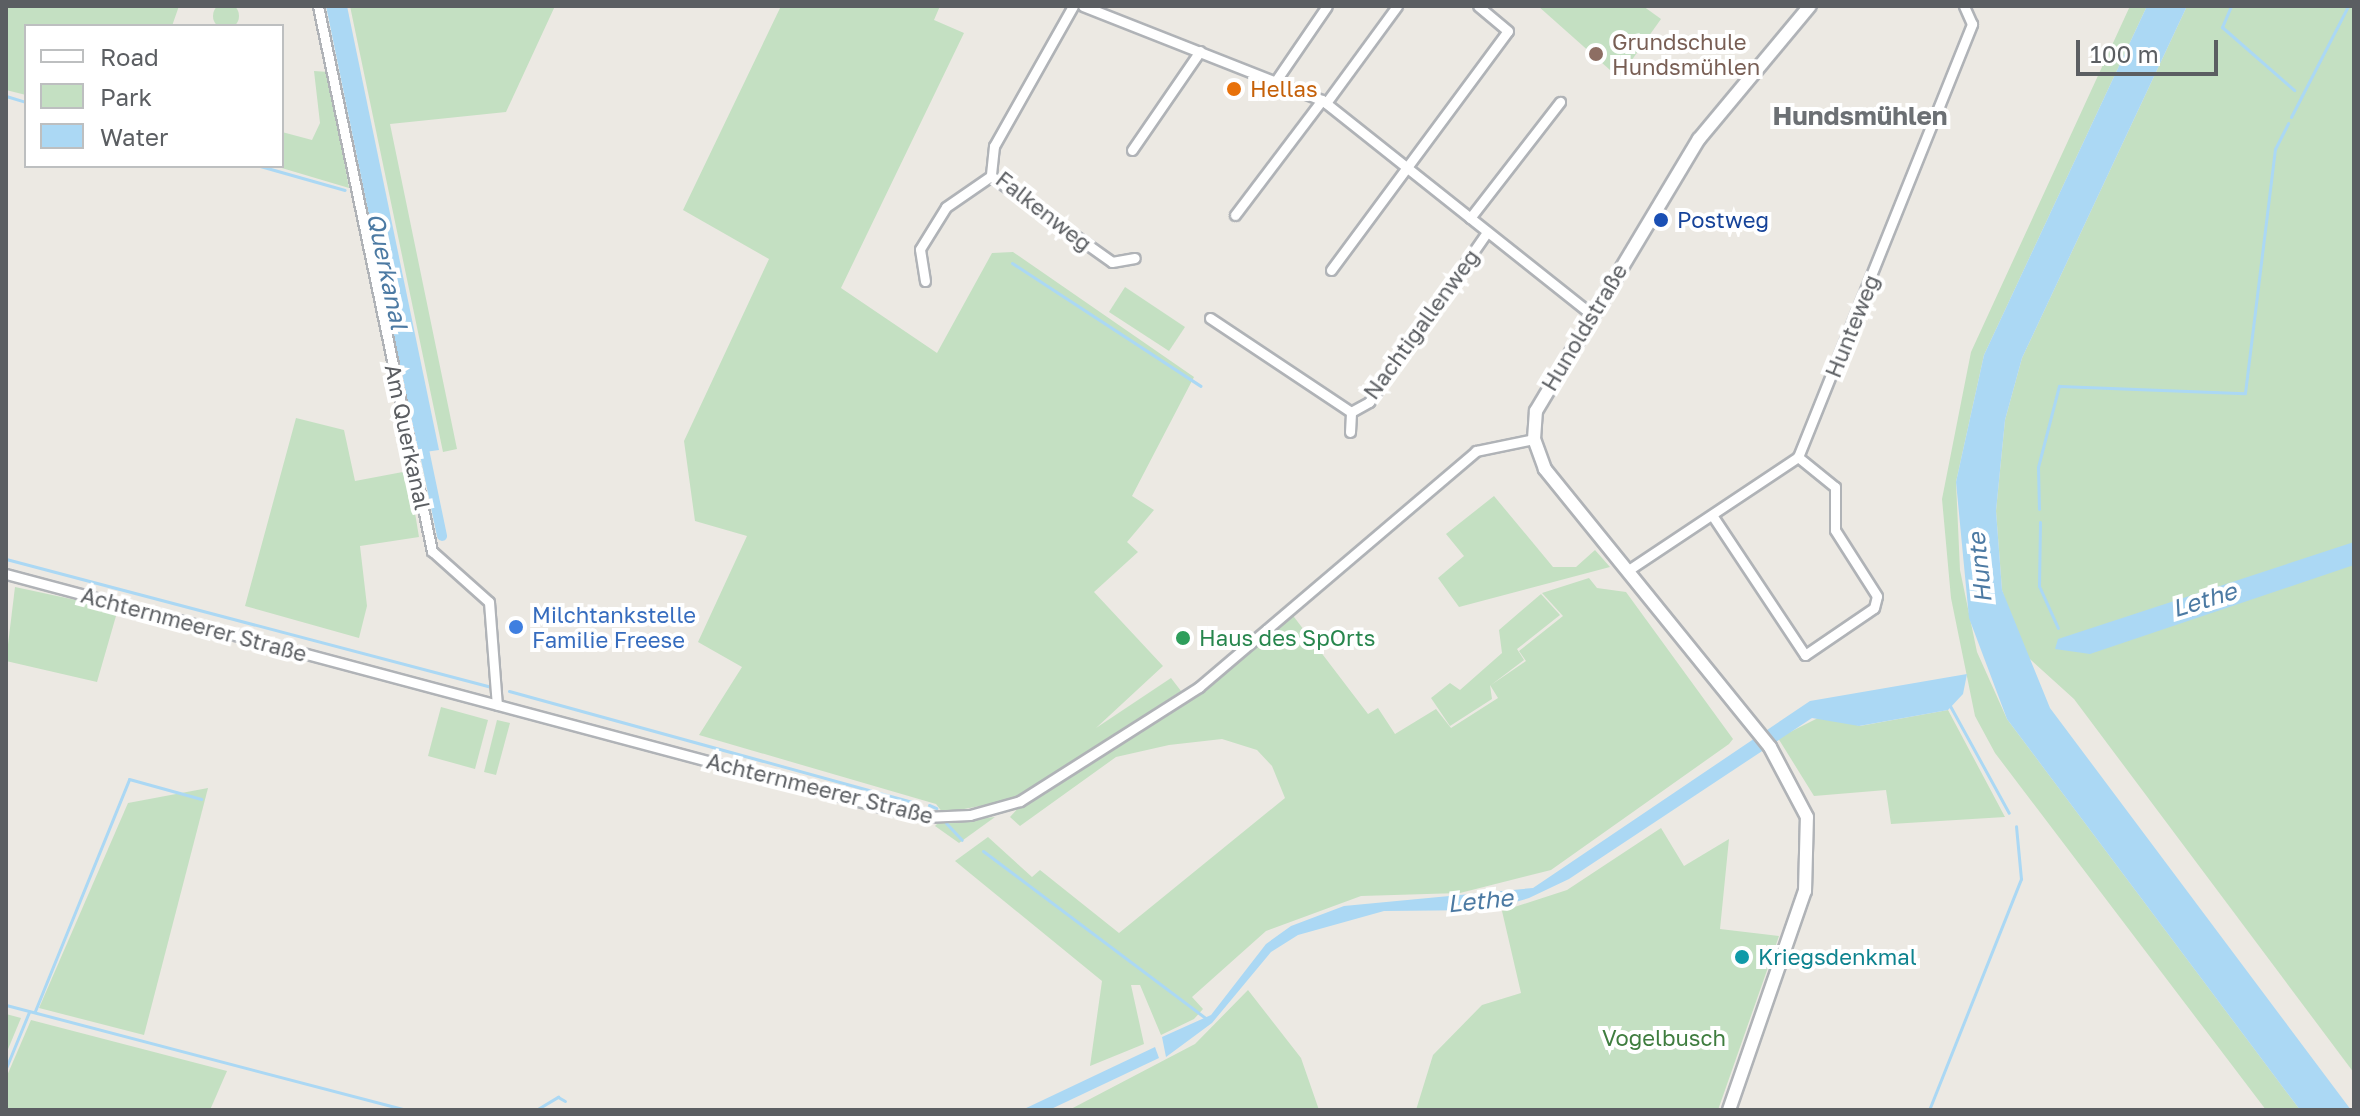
<!DOCTYPE html>
<meta charset="utf-8">
<style>
body{margin:0}
#map{position:relative;width:2360px;height:1116px;overflow:hidden;background:#ece9e3;font-family:"Golos Text",sans-serif}
div>[style]{position:absolute}
.green>*{inset:0;background:#c4e0c2}
.round{border-radius:50%}
.water>*{inset:0;background:#abd8f4}
.stream>*{height:3px;margin:-1.5px;padding:0 1.5px;transform-origin:1.5px;border-radius:1.5px;background:#abd8f4}
.canal>*{height:10px;margin:-5px;padding:0 5px;transform-origin:5px;border-radius:5px;background:#abd8f4}
.roads{filter:drop-shadow(2px 0 #b0b3b7) drop-shadow(-2px 0 #b0b3b7) drop-shadow(0 2px #b0b3b7) drop-shadow(0 -2px #b0b3b7)}
.minor>*{height:9px;margin:-4.5px;padding:0 4.5px;transform-origin:4.5px;border-radius:4.5px;background:#fff}
.tertiary>*{height:12px;margin:-6px;padding:0 6px;transform-origin:6px;border-radius:6px;background:#fff}
.dots>*{width:22px;height:22px;translate:-50% -50%;box-sizing:border-box;border:4px solid #fff;border-radius:50%}
span{translate:-50% -50%;white-space:nowrap;text-align:center;line-height:1.15;-webkit-text-stroke:8px #fff;paint-order:stroke}
.education-label{font-size:22px;color:#785e54}
.left{translate:0 -50%;text-align:left}
.food-label{font-size:22px;color:#c56008}
.street-label{font-size:22px;color:#5b5e62}
.transit-label{font-size:22px;color:#164399}
.shop-label{font-size:22px;color:#366cbe}
.leisure-label{font-size:22px;color:#27864d}
.culture-label{font-size:22px;color:#0d838f}
.park-label{font-size:22px;color:#3f7d3f}
.water-label{font-size:24px;color:#4c7aa3;font-style:italic}
.quarter-label{font-size:26px;color:#6c7074;font-weight:700}
.frame{position:absolute;inset:0;border:8px solid #5b5e62;pointer-events:none}
.legend{position:absolute;left:24px;top:24px;width:260px;height:144px;box-sizing:border-box;background:#fff;border:2px solid #bdbfc0;margin:0;padding:10px 14px;list-style:none;font-size:24px;color:#5b5e62}
.legend li{display:flex;align-items:center;gap:16px;height:40px}
.legend b{width:40px;border:2px solid #bdbfc0}
.scale{position:absolute;left:2076px;top:40px;width:142px;height:36px;box-sizing:border-box;border:4px solid #5b5e62;border-top:0;padding-left:10px;font-size:24px;line-height:28px;white-space:nowrap;color:#5b5e62;-webkit-text-stroke:6px #fff;paint-order:stroke}
</style>
<div id="map">
<div class="green">
<i class="round" style="left:213px;top:3px;width:26px;height:26px"></i>
<i style="clip-path:polygon(6px 6px,179px 6px,172px 26px,26px 26px,26px 95px,6px 90px)"></i>
<i style="clip-path:polygon(350px 6px,555px 6px,506px 112px,390px 124px,457px 449px,443px 452px)"></i>
<i style="clip-path:polygon(781px 6px,940px 6px,934px 20px,964px 33px,841px 288px,937px 353px,992px 253px,1013px 252px,1194px 377px,1132px 496px,1154px 510px,1127px 542px,1138px 552px,1094px 592px,1163px 666px,1096px 728px,1171px 678px,1181px 691px,1017px 799px,943px 813px,936px 804px,699px 735px,742px 667px,698px 642px,747px 536px,695px 521px,684px 441px,769px 259px,683px 210px)"></i>
<i style="clip-path:polygon(1538px 6px,1643px 6px,1661px 19px,1619px 78px)"></i>
<i style="clip-path:polygon(2130px 6px,2147px 6px,1984px 355px,1956px 482px,1960px 570px,1977px 652px,2007px 719px,2300px 1110px,2266px 1110px,1995px 753px,1975px 716px,1951px 598px,1942px 499px,1971px 352px)"></i>
<i style="clip-path:polygon(2187px 6px,2354px 6px,2354px 1073px,2074px 699px,2022px 652px,2002px 590px,1996px 511px,2005px 420px,2022px 358px)"></i>
<i style="clip-path:polygon(314px 71px,328px 72px,349px 188px,275px 166px,282px 166px,282px 132px,312px 140px,320px 123px)"></i>
<i style="clip-path:polygon(1125px 287px,1185px 327px,1169px 351px,1109px 312px)"></i>
<i style="clip-path:polygon(296px 418px,344px 430px,355px 481px,408px 471px,419px 537px,360px 546px,367px 606px,359px 638px,245px 606px)"></i>
<i style="clip-path:polygon(1494px 496px,1553px 567px,1576px 567px,1595px 550px,1610px 567px,1459px 607px,1438px 578px,1464px 556px,1446px 534px)"></i>
<i style="clip-path:polygon(1589px 578px,1597px 588px,1626px 592px,1733px 739px,1729px 744px,1551px 870px,1460px 893px,1361px 896px,1266px 931px,1192px 997px,1203px 1009px,1194px 1019px,1161px 1035px,1140px 985px,1131px 985px,1144px 1044px,1090px 1066px,1102px 981px,955px 861px,988px 837px,1032px 877px,1040px 870px,1119px 933px,1285px 798px,1272px 766px,1257px 750px,1222px 739px,1169px 745px,1116px 757px,1020px 826px,1010px 817px,1020px 806px,1202px 690px,1291px 613px,1368px 714px,1378px 708px,1395px 734px,1436px 709px,1451px 728px,1498px 698px,1490px 685px,1492px 699px,1450px 726px,1431px 698px,1450px 683px,1460px 690px,1502px 653px,1499px 630px,1541px 594px,1560px 615px,1517px 649px,1524px 660px,1491px 685px,1526px 661px,1519px 651px,1563px 616px,1542px 593px)"></i>
<i style="clip-path:polygon(15px 587px,118px 609px,97px 682px,6px 661px)"></i>
<i style="clip-path:polygon(441px 707px,488px 720px,475px 769px,428px 756px)"></i>
<i style="clip-path:polygon(1948px 710px,2005px 817px,1891px 824px,1886px 790px,1814px 796px,1778px 738px,1822px 716px,1860px 726px)"></i>
<i style="clip-path:polygon(497px 720px,510px 723px,496px 775px,484px 772px)"></i>
<i style="clip-path:polygon(208px 788px,144px 1035px,39px 1008px,128px 803px)"></i>
<i style="clip-path:polygon(995px 817px,959px 843px,935px 826px,939px 822px)"></i>
<i style="clip-path:polygon(1661px 828px,1684px 866px,1729px 839px,1720px 929px,1779px 936px,1718px 1110px,1416px 1110px,1433px 1055px,1482px 1005px,1521px 993px,1502px 911px,1567px 890px)"></i>
<i style="clip-path:polygon(1248px 990px,1301px 1058px,1319px 1110px,1069px 1110px,1195px 1044px)"></i>
<i style="clip-path:polygon(6px 1014px,21px 1018px,6px 1054px)"></i>
<i style="clip-path:polygon(31px 1020px,227px 1071px,210px 1110px,6px 1110px,6px 1078px)"></i>
</div>
<div class="water">
<i style="clip-path:polygon(326px 6px,347px 6px,439px 450px,418px 453px)"></i>
<i style="clip-path:polygon(2147px 6px,2187px 6px,2022px 358px,2005px 420px,1996px 511px,2002px 590px,2050px 708px,2351px 1110px,2300px 1110px,2007px 719px,1969px 618px,1956px 482px,1984px 355px)"></i>
<i style="clip-path:polygon(2354px 542px,2354px 565px,2090px 654px,2055px 649px,2058px 639px)"></i>
<i style="clip-path:polygon(1967px 674px,1963px 694px,1948px 710px,1859px 726px,1812px 718px,1569px 879px,1529px 898px,1488px 910px,1384px 911px,1298px 935px,1271px 952px,1212px 1023px,1166px 1057px,1162px 1037px,1211px 1015px,1266px 944px,1291px 926px,1344px 906px,1533px 888px,1810px 701px)"></i>
<i style="clip-path:polygon(1155px 1047px,1159px 1058px,1049px 1110px,1022px 1110px)"></i>
</div>
<div class="stream">
<i style="left:2231px;top:6px;width:23px;rotate:113deg"></i>
<i style="left:2222px;top:27px;width:96px;rotate:41.2deg"></i>
<i style="left:6px;top:96px;width:21px;rotate:17deg"></i>
<i style="left:2291px;top:117px;width:125px;rotate:-62.8deg"></i>
<i style="left:260px;top:166px;width:88px;rotate:15.8deg"></i>
<i style="left:1012px;top:263px;width:225px;rotate:33.1deg"></i>
<i style="left:2039px;top:509px;width:42px;rotate:-91.4deg"></i>
<i style="left:2038px;top:467px;width:84px;rotate:-75.5deg"></i>
<i style="left:2059px;top:386px;width:186px;rotate:2.2deg"></i>
<i style="left:2245px;top:393px;width:246px;rotate:-83deg"></i>
<i style="left:2275px;top:149px;width:29px;rotate:-63deg"></i>
<i style="left:2040px;top:522px;width:64px;rotate:90.9deg"></i>
<i style="left:2039px;top:586px;width:46px;rotate:65.7deg"></i>
<i style="left:6px;top:559px;width:502px;rotate:14.78deg"></i>
<i style="left:509px;top:691px;width:419px;rotate:15.4deg"></i>
<i style="left:1949px;top:704px;width:124px;rotate:61.2deg"></i>
<i style="left:929px;top:805px;width:8px;rotate:23deg"></i>
<i style="left:946px;top:823px;width:23px;rotate:47deg"></i>
<i style="left:983px;top:851px;width:280px;rotate:36.9deg"></i>
<i style="left:6px;top:1005px;width:415px;rotate:14.7deg"></i>
<i style="left:35px;top:1011px;width:250px;rotate:-67.9deg"></i>
<i style="left:129px;top:779px;width:75px;rotate:15.5deg"></i>
<i style="left:6px;top:1068px;width:61px;rotate:-67.7deg"></i>
<i style="left:536px;top:1110px;width:26px;rotate:-31deg"></i>
<i style="left:558px;top:1097px;width:8px;rotate:30deg"></i>
<i style="left:1929px;top:1110px;width:249px;rotate:-68.3deg"></i>
<i style="left:2021px;top:879px;width:53px;rotate:-95.4deg"></i>
</div>
<div class="canal">
<i style="left:422px;top:440px;width:98px;rotate:78.2deg"></i>
</div>
<div class="roads">
<div class="minor">
<i style="left:318px;top:6px;width:557px;rotate:78.19deg"></i>
<i style="left:432px;top:551px;width:76px;rotate:41.8deg"></i>
<i style="left:489px;top:602px;width:103px;rotate:85.6deg"></i>
<i style="left:1073px;top:6px;width:161px;rotate:119.4deg"></i>
<i style="left:994px;top:146px;width:30px;rotate:96deg"></i>
<i style="left:991px;top:176px;width:148px;rotate:35.4deg"></i>
<i style="left:1112px;top:262px;width:23px;rotate:-10deg"></i>
<i style="left:1083px;top:6px;width:257px;rotate:21.5deg"></i>
<i style="left:1322px;top:100px;width:344px;rotate:38.5deg"></i>
<i style="left:1277px;top:79px;width:88px;rotate:-55.6deg"></i>
<i style="left:1326px;top:103px;width:120px;rotate:-53.8deg"></i>
<i style="left:1132px;top:150px;width:120px;rotate:-55.5deg"></i>
<i style="left:1235px;top:215px;width:144px;rotate:-52.9deg"></i>
<i style="left:1470px;top:218px;width:147px;rotate:-52.2deg"></i>
<i style="left:1331px;top:270px;width:297px;rotate:-53.5deg"></i>
<i style="left:1508px;top:31px;width:39px;rotate:-140deg"></i>
<i style="left:925px;top:281px;width:32px;rotate:-99deg"></i>
<i style="left:920px;top:249px;width:49px;rotate:-58.2deg"></i>
<i style="left:946px;top:207px;width:55px;rotate:-34.6deg"></i>
<i style="left:1210px;top:318px;width:169px;rotate:33.7deg"></i>
<i style="left:1351px;top:412px;width:21px;rotate:-29deg"></i>
<i style="left:1369px;top:402px;width:207px;rotate:-55.2deg"></i>
<i style="left:1350px;top:432px;width:20px;rotate:-87deg"></i>
<i style="left:1712px;top:515px;width:168px;rotate:56.4deg"></i>
<i style="left:1805px;top:655px;width:83px;rotate:-34.3deg"></i>
<i style="left:1874px;top:608px;width:12px;rotate:-76deg"></i>
<i style="left:1877px;top:596px;width:78px;rotate:-122.5deg"></i>
<i style="left:1835px;top:530px;width:43px;rotate:-90deg"></i>
<i style="left:1835px;top:487px;width:48px;rotate:-141deg"></i>
<i style="left:1627px;top:571px;width:206px;rotate:-33.7deg"></i>
<i style="left:1798px;top:457px;width:467px;rotate:-68.1deg"></i>
<i style="left:1972px;top:24px;width:20px;rotate:-114deg"></i>
<i style="left:6px;top:574px;width:901px;rotate:14.92deg"></i>
<i style="left:877px;top:806px;width:49px;rotate:12.9deg"></i>
<i style="left:925px;top:817px;width:45px;rotate:-2.5deg"></i>
<i style="left:970px;top:815px;width:52px;rotate:-15.6deg"></i>
<i style="left:1020px;top:801px;width:212px;rotate:-32.5deg"></i>
<i style="left:1199px;top:687px;width:364px;rotate:-40.4deg"></i>
<i style="left:1476px;top:451px;width:59px;rotate:-11.7deg"></i>
</div>
<div class="tertiary">
<i style="left:1729px;top:1110px;width:232px;rotate:-70.9deg"></i>
<i style="left:1805px;top:891px;width:74px;rotate:-88.5deg"></i>
<i style="left:1807px;top:817px;width:79px;rotate:-117.9deg"></i>
<i style="left:1770px;top:747px;width:358px;rotate:-129deg"></i>
<i style="left:1545px;top:469px;width:32px;rotate:-110deg"></i>
<i style="left:1534px;top:439px;width:28px;rotate:-86deg"></i>
<i style="left:1536px;top:411px;width:317px;rotate:-59.1deg"></i>
<i style="left:1699px;top:139px;width:173px;rotate:-50.2deg"></i>
</div>
</div>
<div class="dots">
<i style="left:1596px;top:54px;background:#8d6e63"></i>
<i style="left:1234px;top:89px;background:#e8710a"></i>
<i style="left:1661px;top:220px;background:#1a4fb4"></i>
<i style="left:516px;top:627px;background:#3f7fe0"></i>
<i style="left:1183px;top:638px;background:#2e9e5b"></i>
<i style="left:1742px;top:957px;background:#0f9aa8"></i>
</div>
<div class="education-label">
<span class="left" style="left:1612px;top:54px">Grundschule<br>Hundsmühlen</span>
</div>
<div class="food-label">
<span class="left" style="left:1250px;top:89px">Hellas</span>
</div>
<div class="street-label">
<span style="left:1044px;top:211px;rotate:38deg">Falkenweg</span>
<span style="left:1421px;top:324px;rotate:-54deg">Nachtigallenweg</span>
<span style="left:1852px;top:326px;rotate:-68deg">Hunteweg</span>
<span style="left:1584px;top:327px;rotate:-59deg">Hunoldstraße</span>
<span style="left:408px;top:437px;rotate:78deg">Am Querkanal</span>
<span style="left:194px;top:624px;rotate:15deg">Achternmeerer Straße</span>
<span style="left:820px;top:788px;rotate:14deg">Achternmeerer Straße</span>
</div>
<div class="transit-label">
<span class="left" style="left:1677px;top:220px">Postweg</span>
</div>
<div class="shop-label">
<span class="left" style="left:532px;top:627px">Milchtankstelle<br>Familie Freese</span>
</div>
<div class="leisure-label">
<span class="left" style="left:1199px;top:638px">Haus des SpOrts</span>
</div>
<div class="culture-label">
<span class="left" style="left:1758px;top:957px">Kriegsdenkmal</span>
</div>
<div class="park-label">
<span style="left:1664px;top:1038px">Vogelbusch</span>
</div>
<div class="water-label">
<span style="left:388px;top:271px;rotate:78deg">Querkanal</span>
<span style="left:1979px;top:568px;rotate:-96deg">Hunte</span>
<span style="left:2204px;top:599px;rotate:-17deg">Lethe</span>
<span style="left:1480px;top:900px;rotate:-6deg">Lethe</span>
</div>
<div class="quarter-label">
<span style="left:1860px;top:116px">Hundsmühlen</span>
</div>
<div class="frame"></div>
<ul class="legend">
<li><b style="height:10px;background:#fff"></b>Road</li>
<li><b style="height:22px;background:#c4e0c2"></b>Park</li>
<li><b style="height:22px;background:#abd8f4"></b>Water</li>
</ul>
<div class="scale">100 m</div>
</div>
